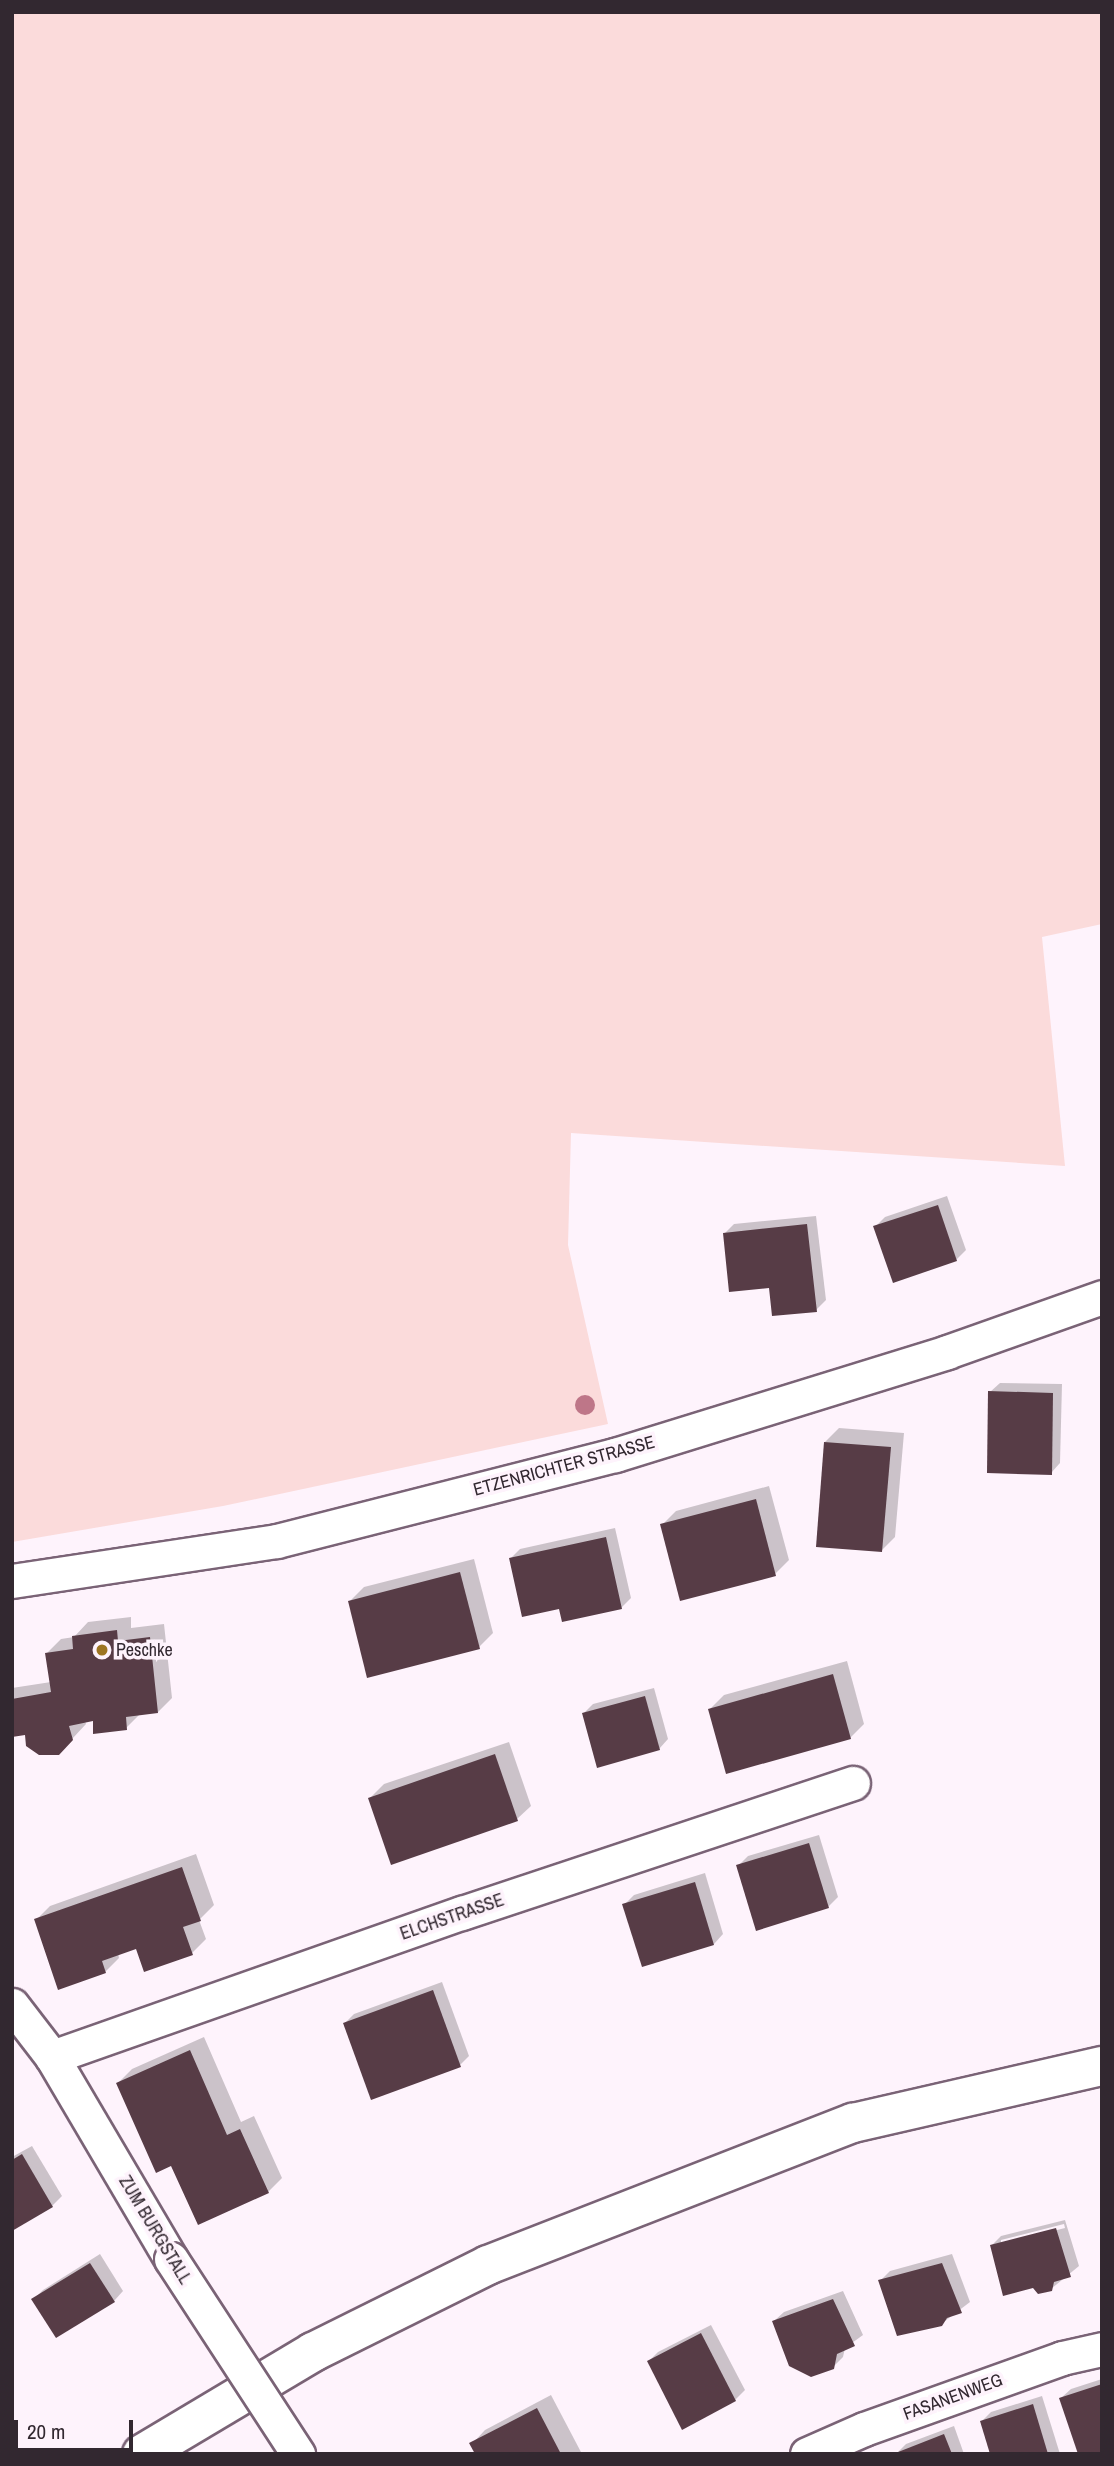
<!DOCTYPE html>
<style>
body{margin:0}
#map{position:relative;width:1114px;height:2466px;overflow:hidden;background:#fef3fc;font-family:"Archivo Narrow",sans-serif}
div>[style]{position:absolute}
.green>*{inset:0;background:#fbdbdb}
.shadow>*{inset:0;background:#0003}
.building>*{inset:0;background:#573c46}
.roads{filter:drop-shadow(2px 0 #7a6376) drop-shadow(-2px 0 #7a6376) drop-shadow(0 2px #7a6376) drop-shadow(0 -2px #7a6376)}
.minor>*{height:33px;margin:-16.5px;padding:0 16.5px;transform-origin:16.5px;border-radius:16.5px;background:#fff}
.secondary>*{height:38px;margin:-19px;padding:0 19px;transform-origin:19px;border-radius:19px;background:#fff}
.bridges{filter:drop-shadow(2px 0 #7a6376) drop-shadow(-2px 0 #7a6376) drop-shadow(0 2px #7a6376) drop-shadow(0 -2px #7a6376)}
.minor-bridge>*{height:33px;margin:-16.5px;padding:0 16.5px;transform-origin:16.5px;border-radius:16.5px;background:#fff}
.trees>*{width:20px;height:20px;margin:-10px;border-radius:50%;background:#be7688}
.dots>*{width:19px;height:19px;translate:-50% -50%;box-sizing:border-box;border:4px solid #fef3fc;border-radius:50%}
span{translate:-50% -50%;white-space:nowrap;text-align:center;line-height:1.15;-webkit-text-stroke:7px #fef3fc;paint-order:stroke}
.street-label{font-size:18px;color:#322830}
.poi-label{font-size:18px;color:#322830}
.left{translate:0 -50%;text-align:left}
.frame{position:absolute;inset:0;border:14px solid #322830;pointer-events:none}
.scale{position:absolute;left:14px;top:2420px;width:119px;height:32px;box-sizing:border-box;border:4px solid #322830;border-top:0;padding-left:9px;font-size:21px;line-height:24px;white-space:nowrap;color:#322830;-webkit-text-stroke:5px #fef3fc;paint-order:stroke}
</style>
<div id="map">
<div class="green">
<i style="clip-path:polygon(12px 12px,1102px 12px,1102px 924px,1042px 937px,1065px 1166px,571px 1133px,568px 1245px,608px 1424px,223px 1506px,12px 1542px)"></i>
</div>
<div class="shadow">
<i style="clip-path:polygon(947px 1196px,966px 1250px,956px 1260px,875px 1227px,885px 1217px)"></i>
<i style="clip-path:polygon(816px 1216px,826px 1300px,816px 1310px,770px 1286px,724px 1234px,734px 1224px)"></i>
<i style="clip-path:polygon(1000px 1383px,1062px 1384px,1060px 1463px,1051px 1473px,990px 1392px)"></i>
<i style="clip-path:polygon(839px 1428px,904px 1433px,895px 1537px,881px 1551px,825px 1442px)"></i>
<i style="clip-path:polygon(769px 1486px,789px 1560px,775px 1574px,662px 1525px,676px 1511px)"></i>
<i style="clip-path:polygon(615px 1528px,631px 1598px,621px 1608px,560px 1606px,511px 1558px,520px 1549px)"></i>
<i style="clip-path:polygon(474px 1559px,493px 1633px,479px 1647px,350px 1601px,364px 1587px)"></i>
<i style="clip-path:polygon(131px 1617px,131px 1628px,164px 1624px,172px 1698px,158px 1712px,140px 1714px,126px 1728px,94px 1719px,85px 1721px,86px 1724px,59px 1753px,27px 1733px,12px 1736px,12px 1688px,51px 1682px,47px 1653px,61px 1639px,74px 1637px,88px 1622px)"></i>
<i style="clip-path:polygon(847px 1661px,864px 1724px,850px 1738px,710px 1709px,724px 1695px)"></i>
<i style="clip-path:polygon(654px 1688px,668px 1739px,659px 1749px,584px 1713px,593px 1704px)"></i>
<i style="clip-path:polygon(509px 1742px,531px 1806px,517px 1819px,370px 1798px,384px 1784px)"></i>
<i style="clip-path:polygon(819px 1835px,838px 1897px,828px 1907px,738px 1866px,748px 1856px)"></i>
<i style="clip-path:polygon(196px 1854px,214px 1905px,199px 1920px,206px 1939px,192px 1953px,137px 1947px,118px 1953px,119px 1958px,105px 1972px,36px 1920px,50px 1906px)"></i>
<i style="clip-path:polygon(705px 1873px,723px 1934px,714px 1944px,643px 1965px,624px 1905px,634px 1895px)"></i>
<i style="clip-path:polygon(442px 1982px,469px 2056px,460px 2065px,345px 2023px,354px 2014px)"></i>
<i style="clip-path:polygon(204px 2037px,241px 2122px,254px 2116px,282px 2178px,268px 2192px,172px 2164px,118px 2083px,132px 2069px)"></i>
<i style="clip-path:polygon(32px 2146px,62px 2196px,52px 2206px,12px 2229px,12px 2157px)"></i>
<i style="clip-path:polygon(evenodd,1065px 2220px,1079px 2266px,1051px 2289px,992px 2245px,1001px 2236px,1065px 2220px,1064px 2224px,1065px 2228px,1001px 2244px,1001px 2240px,1064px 2224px)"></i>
<i style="clip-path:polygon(100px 2254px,123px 2291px,114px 2301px,34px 2299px,43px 2290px)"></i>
<i style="clip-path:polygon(952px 2254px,970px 2302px,941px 2324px,880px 2281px,890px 2271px)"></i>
<i style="clip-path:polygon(843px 2291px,863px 2335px,845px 2348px,843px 2357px,833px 2367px,774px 2321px,784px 2312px)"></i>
<i style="clip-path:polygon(711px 2325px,745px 2390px,735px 2400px,649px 2361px,658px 2352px)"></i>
<i style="clip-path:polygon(1102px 2379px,1102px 2454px,1061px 2398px,1071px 2389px)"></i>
<i style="clip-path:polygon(551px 2395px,582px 2454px,477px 2454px,472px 2444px,485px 2430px)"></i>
<i style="clip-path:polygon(1042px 2396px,1060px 2454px,992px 2454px,982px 2421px,991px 2412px)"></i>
<i style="clip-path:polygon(954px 2426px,964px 2454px,896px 2454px,906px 2444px)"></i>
</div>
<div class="building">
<i style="clip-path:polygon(938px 1205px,957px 1261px,893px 1283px,873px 1226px)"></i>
<i style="clip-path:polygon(807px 1224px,817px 1312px,772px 1316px,769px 1288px,729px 1292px,723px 1233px)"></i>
<i style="clip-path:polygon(988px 1391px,1053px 1393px,1052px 1475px,987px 1473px)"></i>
<i style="clip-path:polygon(824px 1442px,891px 1447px,882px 1552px,816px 1547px)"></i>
<i style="clip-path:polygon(756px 1499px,776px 1576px,680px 1601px,660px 1524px)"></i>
<i style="clip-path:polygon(606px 1537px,622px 1609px,562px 1622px,559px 1609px,522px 1617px,509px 1558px)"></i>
<i style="clip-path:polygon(460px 1572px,480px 1649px,367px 1678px,348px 1601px)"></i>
<i style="clip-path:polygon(117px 1630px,118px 1641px,150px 1637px,158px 1713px,126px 1717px,127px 1730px,93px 1734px,93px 1721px,69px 1726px,73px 1740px,59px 1755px,39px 1755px,26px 1746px,25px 1735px,12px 1737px,12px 1699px,51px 1692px,45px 1653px,73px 1649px,72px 1636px)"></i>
<i style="clip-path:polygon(833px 1674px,851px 1739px,726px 1774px,708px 1709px)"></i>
<i style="clip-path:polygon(645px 1696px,660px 1750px,597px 1768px,582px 1713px)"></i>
<i style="clip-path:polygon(495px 1754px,518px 1821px,391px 1865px,368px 1798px)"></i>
<i style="clip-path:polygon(809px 1843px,829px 1908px,756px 1931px,736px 1865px)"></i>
<i style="clip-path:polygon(182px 1867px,201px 1921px,183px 1927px,193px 1955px,144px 1972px,136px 1949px,102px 1961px,106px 1973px,58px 1990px,34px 1919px)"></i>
<i style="clip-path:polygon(695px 1882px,714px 1945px,642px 1967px,622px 1904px)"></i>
<i style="clip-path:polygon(433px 1990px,461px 2067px,371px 2100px,343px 2023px)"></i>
<i style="clip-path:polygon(190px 2050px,227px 2135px,240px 2129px,269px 2193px,198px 2225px,171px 2166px,156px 2173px,116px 2083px)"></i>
<i style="clip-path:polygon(22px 2154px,53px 2207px,12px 2231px,12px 2160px)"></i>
<i style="clip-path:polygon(1056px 2228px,1071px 2277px,1054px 2282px,1052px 2291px,1038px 2294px,1033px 2288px,1003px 2296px,990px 2245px)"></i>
<i style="clip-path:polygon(90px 2263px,115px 2302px,56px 2338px,31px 2299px)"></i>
<i style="clip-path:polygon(942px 2263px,962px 2313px,947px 2318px,942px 2326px,897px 2336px,878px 2280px)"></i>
<i style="clip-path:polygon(833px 2299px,855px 2346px,837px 2354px,834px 2369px,811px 2377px,789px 2366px,772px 2321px)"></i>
<i style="clip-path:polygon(701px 2333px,736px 2401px,682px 2430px,647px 2361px)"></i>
<i style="clip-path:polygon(1102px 2384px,1102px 2454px,1078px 2454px,1059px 2398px)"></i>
<i style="clip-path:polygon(1033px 2404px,1048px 2454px,990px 2454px,980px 2421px)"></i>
<i style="clip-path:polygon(537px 2408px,561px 2454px,475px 2454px,469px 2443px)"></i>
<i style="clip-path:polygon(944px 2434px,952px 2454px,893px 2454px)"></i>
</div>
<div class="roads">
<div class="minor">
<i style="left:12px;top:1581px;width:268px;rotate:-8.6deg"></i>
<i style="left:277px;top:1541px;width:349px;rotate:-14.3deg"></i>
<i style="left:615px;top:1455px;width:348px;rotate:-17.2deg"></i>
<i style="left:947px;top:1352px;width:164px;rotate:-19.5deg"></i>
<i style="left:12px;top:2005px;width:66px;rotate:52.4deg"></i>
<i style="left:52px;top:2057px;width:234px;rotate:59.5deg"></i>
<i style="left:52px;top:2057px;width:435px;rotate:-19.4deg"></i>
<i style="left:462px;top:1913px;width:412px;rotate:-18.4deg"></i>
<i style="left:807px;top:2454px;width:62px;rotate:-23.7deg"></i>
<i style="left:864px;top:2429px;width:210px;rotate:-19.7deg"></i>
<i style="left:1062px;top:2358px;width:41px;rotate:-12.7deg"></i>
</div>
<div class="secondary">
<i style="left:142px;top:2454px;width:199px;rotate:-30.8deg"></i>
<i style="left:313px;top:2352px;width:195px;rotate:-26.4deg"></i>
<i style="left:488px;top:2265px;width:392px;rotate:-21.3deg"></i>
<i style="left:853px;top:2123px;width:255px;rotate:-12.9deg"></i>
</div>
</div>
<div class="bridges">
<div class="minor-bridge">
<i style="left:171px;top:2259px;width:233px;rotate:56.9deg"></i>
</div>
</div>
<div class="trees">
<i style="left:585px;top:1405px"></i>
</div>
<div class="dots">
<i style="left:102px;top:1650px;background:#9d7522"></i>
</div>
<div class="street-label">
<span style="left:564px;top:1466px;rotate:-15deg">ETZENRICHTER STRASSE</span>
<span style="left:452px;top:1917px;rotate:-19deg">ELCHSTRASSE</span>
<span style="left:155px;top:2230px;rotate:59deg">ZUM BURGSTALL</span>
<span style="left:953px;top:2397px;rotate:-20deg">FASANENWEG</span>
</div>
<div class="poi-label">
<span class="left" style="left:116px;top:1650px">Peschke</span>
</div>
<div class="frame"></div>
<div class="scale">20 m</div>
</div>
